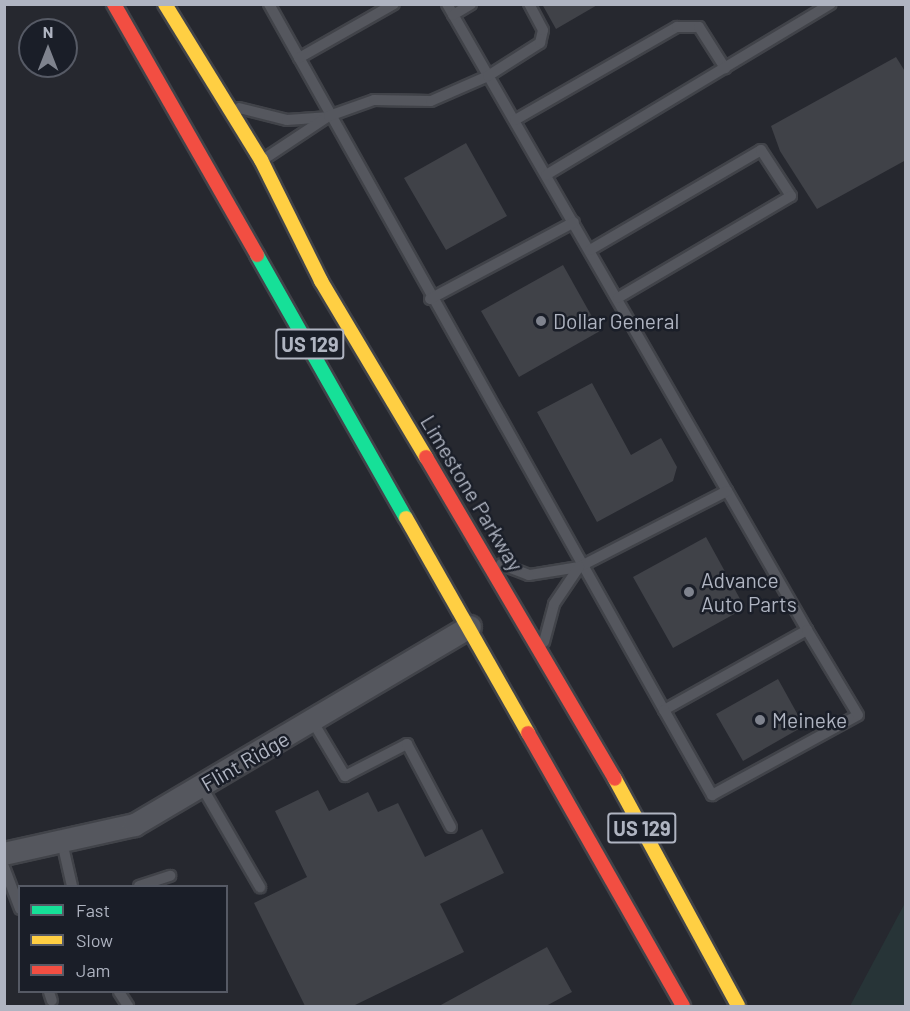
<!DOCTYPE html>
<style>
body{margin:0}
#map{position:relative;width:910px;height:1011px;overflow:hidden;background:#26282f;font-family:Barlow,sans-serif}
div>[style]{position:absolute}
.green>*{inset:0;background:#273437}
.building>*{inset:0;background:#404248}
.roads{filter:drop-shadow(2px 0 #414349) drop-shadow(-2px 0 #414349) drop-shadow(0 2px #414349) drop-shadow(0 -2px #414349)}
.lane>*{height:10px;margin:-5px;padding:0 5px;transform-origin:5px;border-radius:5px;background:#55575e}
.street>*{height:22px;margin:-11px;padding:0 11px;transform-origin:11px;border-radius:11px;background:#55575e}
.fast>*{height:14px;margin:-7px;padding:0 7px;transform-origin:7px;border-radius:7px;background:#16e098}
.slow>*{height:14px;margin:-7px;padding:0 7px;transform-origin:7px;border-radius:7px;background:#ffcf43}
.jam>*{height:14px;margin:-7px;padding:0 7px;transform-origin:7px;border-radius:7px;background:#f24e42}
.dots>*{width:16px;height:16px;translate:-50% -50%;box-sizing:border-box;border:3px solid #1a1e28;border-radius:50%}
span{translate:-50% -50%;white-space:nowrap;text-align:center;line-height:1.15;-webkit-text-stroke:5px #1a1e28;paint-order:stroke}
.shield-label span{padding:2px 4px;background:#1a1e28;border:2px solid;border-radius:4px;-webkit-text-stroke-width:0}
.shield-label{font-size:20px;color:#afb4c1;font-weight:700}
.poi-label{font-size:21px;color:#afb4c1}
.left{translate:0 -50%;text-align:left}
.street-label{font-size:21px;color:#afb4c1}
.frame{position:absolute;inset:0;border:6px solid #afb4c1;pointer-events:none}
.legend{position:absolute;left:18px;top:885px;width:210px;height:108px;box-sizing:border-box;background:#1a1e28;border:2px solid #565a65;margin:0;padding:8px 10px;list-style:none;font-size:18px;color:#afb4c1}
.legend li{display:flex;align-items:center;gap:12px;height:30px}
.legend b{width:30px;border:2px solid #565a65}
.north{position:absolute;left:18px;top:18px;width:60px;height:60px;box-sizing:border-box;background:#1a1e28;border:2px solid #565a65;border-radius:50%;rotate:0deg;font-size:16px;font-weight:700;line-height:24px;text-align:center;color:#afb4c1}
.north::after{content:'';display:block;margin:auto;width:21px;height:27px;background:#7f838e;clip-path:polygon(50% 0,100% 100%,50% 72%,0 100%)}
</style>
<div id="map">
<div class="green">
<i style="clip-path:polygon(905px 903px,905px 1006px,850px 1006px)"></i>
</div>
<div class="building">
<i style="clip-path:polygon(542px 4px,599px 4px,556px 29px)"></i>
<i style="clip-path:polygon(896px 57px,906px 73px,906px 160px,817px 209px,780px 151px,771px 126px)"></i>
<i style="clip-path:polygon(466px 143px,507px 216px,446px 250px,404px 178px)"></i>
<i style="clip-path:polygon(563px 265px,600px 331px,519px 377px,481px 311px)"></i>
<i style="clip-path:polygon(592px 383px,631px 455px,661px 438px,677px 467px,673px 481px,597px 522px,537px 412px)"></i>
<i style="clip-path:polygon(706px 537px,745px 608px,673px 648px,633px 577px)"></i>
<i style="clip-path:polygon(778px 679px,804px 726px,743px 761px,716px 714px)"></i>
<i style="clip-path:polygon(318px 790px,329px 811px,368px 792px,378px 812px,398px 803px,425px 857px,482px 829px,504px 873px,440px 904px,464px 952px,353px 1006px,305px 1006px,254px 903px,307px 877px,275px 811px)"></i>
<i style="clip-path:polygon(547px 947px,572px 992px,546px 1006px,439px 1006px)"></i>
</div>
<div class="roads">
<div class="lane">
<i style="left:269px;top:4px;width:809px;rotate:60.77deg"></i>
<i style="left:664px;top:710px;width:164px;rotate:-29.2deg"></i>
<i style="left:807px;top:630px;width:160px;rotate:-119.9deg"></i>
<i style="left:447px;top:4px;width:562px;rotate:60.1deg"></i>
<i style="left:727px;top:491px;width:166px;rotate:152.8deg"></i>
<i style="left:579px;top:567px;width:51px;rotate:170.9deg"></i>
<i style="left:529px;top:575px;width:30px;rotate:-159deg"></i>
<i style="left:453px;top:15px;width:21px;rotate:-31deg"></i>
<i style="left:299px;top:58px;width:109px;rotate:-29.6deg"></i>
<i style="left:239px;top:108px;width:49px;rotate:14deg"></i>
<i style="left:287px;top:120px;width:39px;rotate:-4deg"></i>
<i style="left:515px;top:120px;width:187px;rotate:-29.9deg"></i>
<i style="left:677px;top:27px;width:22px"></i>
<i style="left:699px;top:27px;width:49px;rotate:57.6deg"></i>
<i style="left:264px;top:159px;width:78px;rotate:-33.5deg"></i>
<i style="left:329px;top:116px;width:48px;rotate:-19.6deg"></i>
<i style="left:374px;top:100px;width:57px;rotate:1deg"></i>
<i style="left:431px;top:101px;width:62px;rotate:-23.7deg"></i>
<i style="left:488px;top:76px;width:62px;rotate:-32.4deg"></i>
<i style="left:540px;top:43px;width:13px;rotate:-77deg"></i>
<i style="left:543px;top:30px;width:30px;rotate:-118deg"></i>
<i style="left:546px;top:175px;width:332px;rotate:-31deg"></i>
<i style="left:590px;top:250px;width:198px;rotate:-30.3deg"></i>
<i style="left:761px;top:150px;width:55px;rotate:56.9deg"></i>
<i style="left:791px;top:196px;width:201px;rotate:149.5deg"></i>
<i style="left:430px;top:299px;width:163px;rotate:-28.1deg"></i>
<i style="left:544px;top:642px;width:39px;rotate:-75deg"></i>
<i style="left:554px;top:604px;width:45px;rotate:-56deg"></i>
<i style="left:664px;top:710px;width:98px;rotate:60.5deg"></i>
<i style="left:712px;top:795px;width:166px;rotate:-28.7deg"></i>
<i style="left:858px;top:715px;width:99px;rotate:-121deg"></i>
<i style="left:313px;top:722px;width:63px;rotate:59.3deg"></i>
<i style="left:345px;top:776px;width:70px;rotate:-27.3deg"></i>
<i style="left:407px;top:744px;width:94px;rotate:62.1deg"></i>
<i style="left:202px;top:787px;width:116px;rotate:59.9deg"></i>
<i style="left:62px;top:842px;width:45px;rotate:77.2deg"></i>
<i style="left:4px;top:867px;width:45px;rotate:69.1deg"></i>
<i style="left:139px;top:886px;width:33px;rotate:-18deg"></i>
<i style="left:49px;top:992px;width:9px;rotate:72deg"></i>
<i style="left:119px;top:992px;width:17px;rotate:57deg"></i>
</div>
<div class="street">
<i style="left:4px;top:854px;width:134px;rotate:-12.5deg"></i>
<i style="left:135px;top:825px;width:389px;rotate:-30.6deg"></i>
</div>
<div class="fast">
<i style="left:257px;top:255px;width:302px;rotate:60.5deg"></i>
</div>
<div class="slow">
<i style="left:165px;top:4px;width:183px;rotate:58.4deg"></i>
<i style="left:261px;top:160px;width:135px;rotate:63.6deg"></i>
<i style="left:321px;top:281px;width:205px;rotate:59.2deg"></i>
<i style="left:406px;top:518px;width:247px;rotate:60.4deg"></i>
<i style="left:615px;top:779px;width:258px;rotate:61.5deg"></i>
</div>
<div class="jam">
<i style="left:114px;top:4px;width:289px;rotate:60.3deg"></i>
<i style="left:426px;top:457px;width:373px;rotate:59.6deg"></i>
<i style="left:528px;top:733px;width:314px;rotate:60.4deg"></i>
</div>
</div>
<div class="dots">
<i style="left:541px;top:321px;background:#7f838e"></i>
<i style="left:689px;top:592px;background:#7f838e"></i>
<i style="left:760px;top:720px;background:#7f838e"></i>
</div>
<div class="shield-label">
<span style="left:310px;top:344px">US 129</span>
<span style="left:642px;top:828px">US 129</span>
</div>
<div class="poi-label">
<span class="left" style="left:553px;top:321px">Dollar General</span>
<span class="left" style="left:701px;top:592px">Advance<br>Auto Parts</span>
<span class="left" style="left:772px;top:720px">Meineke</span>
</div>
<div class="street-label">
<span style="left:472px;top:493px;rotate:59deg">Limestone Parkway</span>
<span style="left:245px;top:761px;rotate:-30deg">Flint Ridge</span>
</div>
<div class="frame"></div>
<ul class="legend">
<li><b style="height:8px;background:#16e098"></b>Fast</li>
<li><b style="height:8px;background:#ffcf43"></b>Slow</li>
<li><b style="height:8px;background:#f24e42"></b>Jam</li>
</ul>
<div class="north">N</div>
</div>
